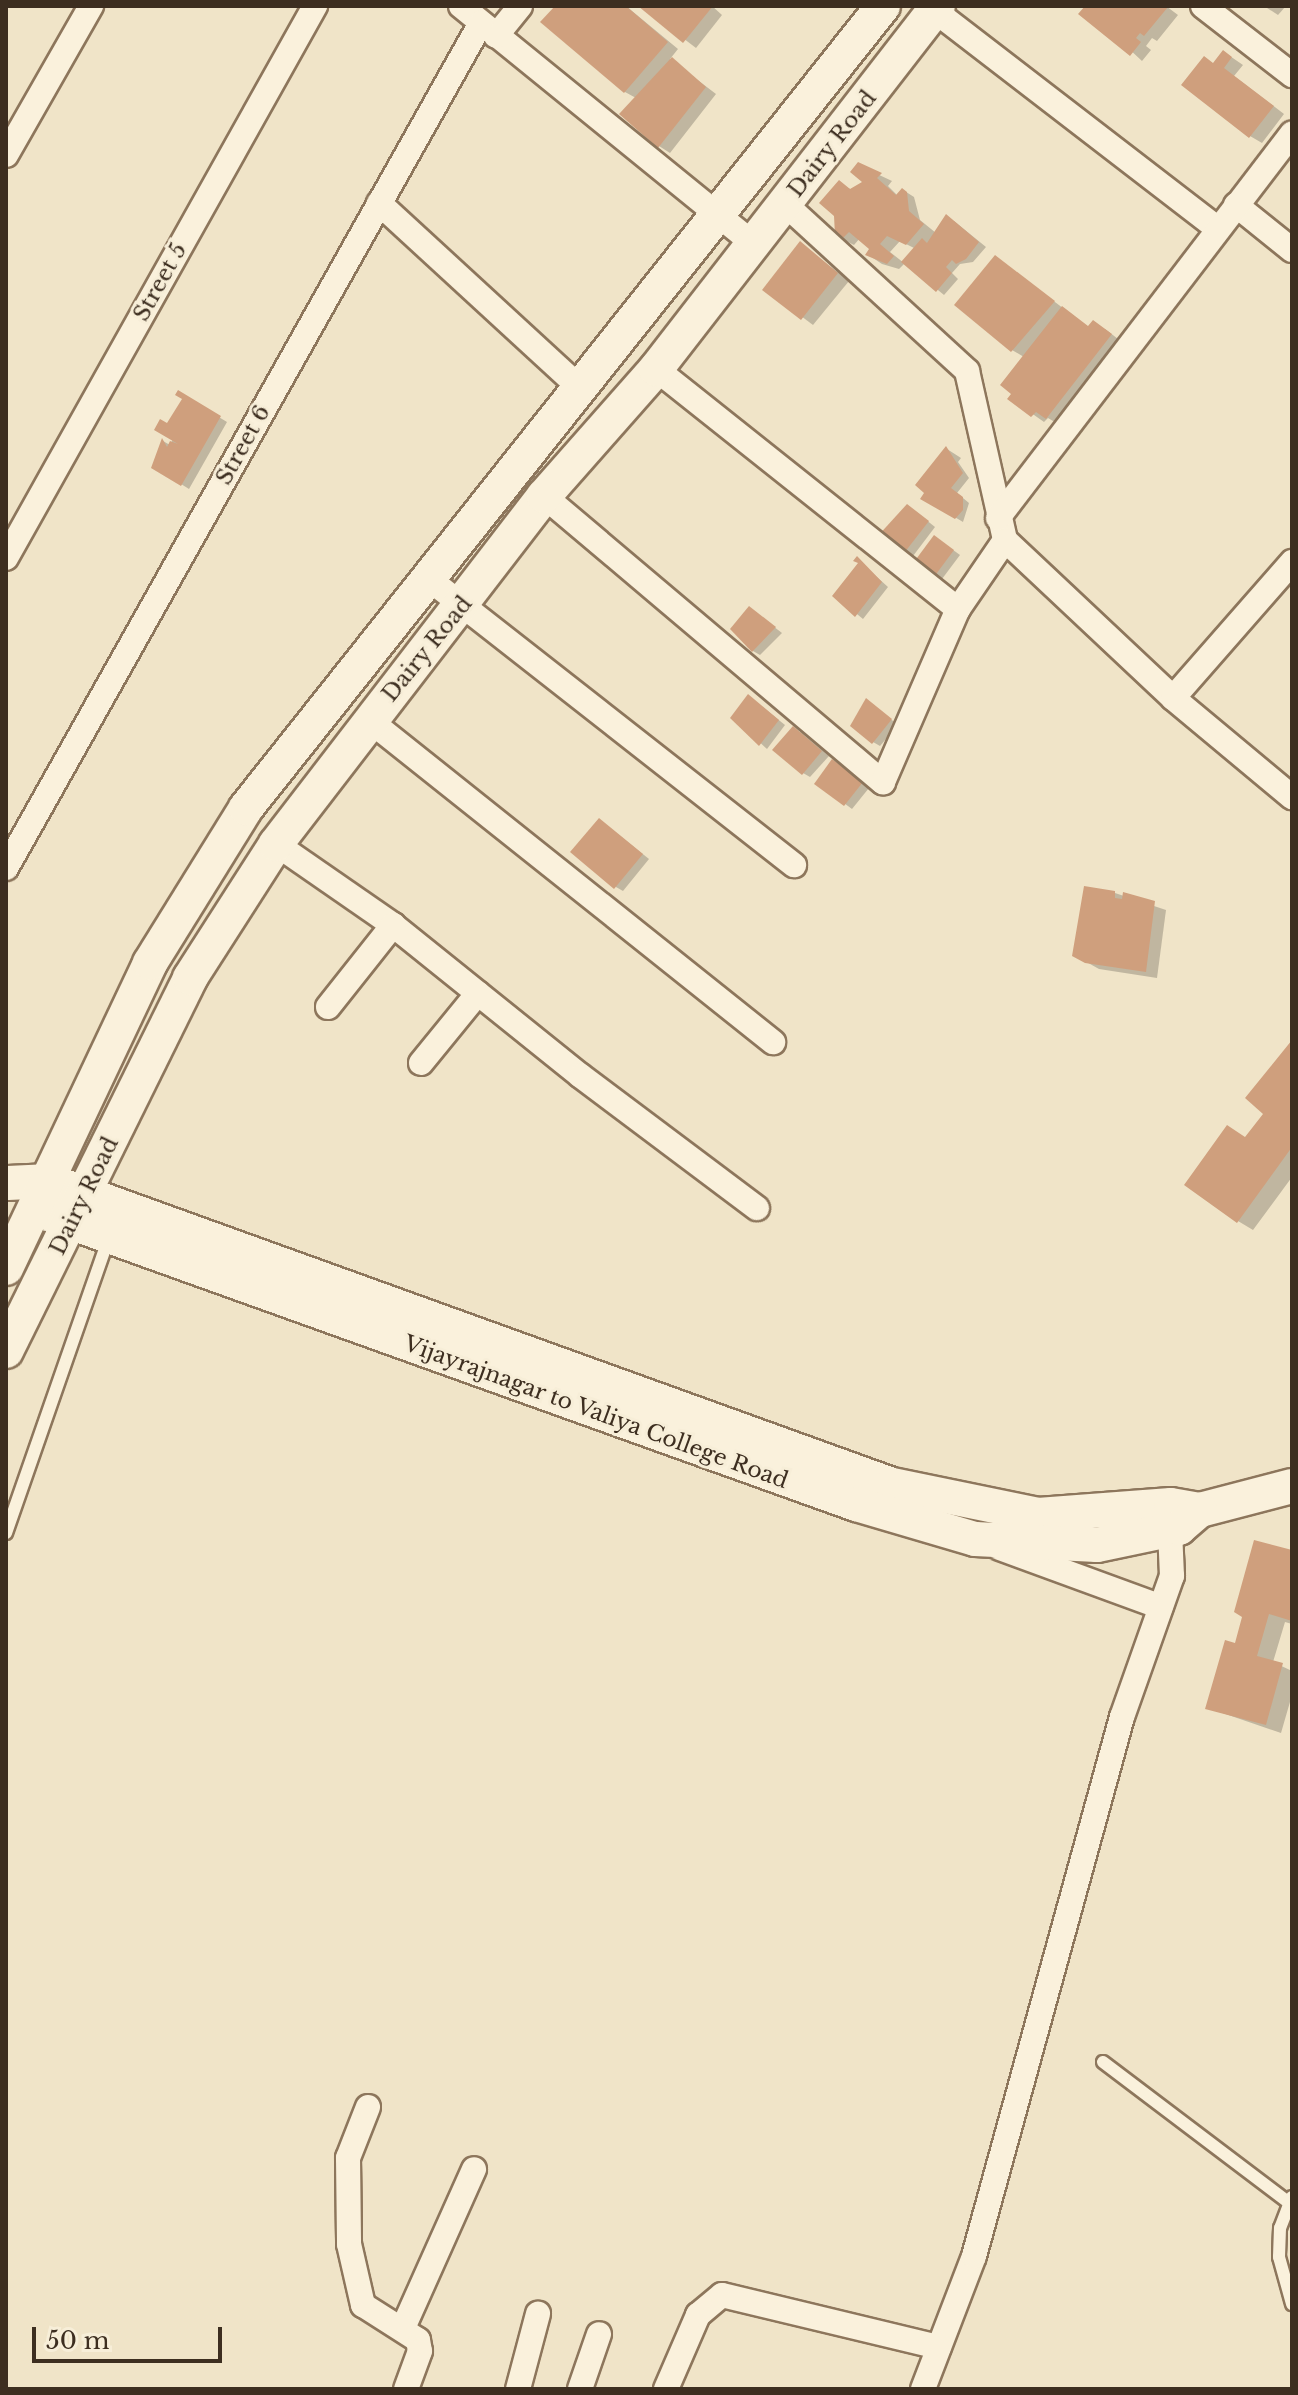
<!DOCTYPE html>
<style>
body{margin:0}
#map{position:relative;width:1298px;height:2395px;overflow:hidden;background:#f0e4c8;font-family:"Libre Baskerville",serif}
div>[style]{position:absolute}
.shadow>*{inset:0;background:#0003}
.building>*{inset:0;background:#cf9f7d}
.roads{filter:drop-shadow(2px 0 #8d765c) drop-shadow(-2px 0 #8d765c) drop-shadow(0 2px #8d765c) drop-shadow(0 -2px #8d765c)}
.lane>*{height:12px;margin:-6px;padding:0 6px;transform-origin:6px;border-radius:6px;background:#faf1dc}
.street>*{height:24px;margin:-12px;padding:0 12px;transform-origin:12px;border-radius:12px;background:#faf1dc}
.secondary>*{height:34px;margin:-17px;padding:0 17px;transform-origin:17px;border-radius:17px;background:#faf1dc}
span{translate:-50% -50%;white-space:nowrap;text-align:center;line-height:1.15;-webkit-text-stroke:6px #f7eed8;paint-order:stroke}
.street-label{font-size:22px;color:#3d2e20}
.frame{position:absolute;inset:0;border:8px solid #3d2e20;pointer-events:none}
.scale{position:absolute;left:32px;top:2327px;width:190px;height:36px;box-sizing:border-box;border:4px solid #3d2e20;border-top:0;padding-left:10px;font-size:24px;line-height:28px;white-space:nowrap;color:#3d2e20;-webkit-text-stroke:6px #f7eed8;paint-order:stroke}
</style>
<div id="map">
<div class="shadow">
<i style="clip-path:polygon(557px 6px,626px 6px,678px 49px,670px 59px,716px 94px,670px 153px,659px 146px,636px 98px,625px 92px)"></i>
<i style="clip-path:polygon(641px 6px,712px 6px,722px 15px,696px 48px)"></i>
<i style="clip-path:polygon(1083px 6px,1166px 6px,1178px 15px,1157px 41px,1152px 38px,1146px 46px,1151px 50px,1142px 61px)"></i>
<i style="clip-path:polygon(1264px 6px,1286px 6px,1278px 15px)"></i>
<i style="clip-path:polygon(1224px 52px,1243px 65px,1234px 76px,1284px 114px,1262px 143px,1250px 136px,1215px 64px)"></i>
<i style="clip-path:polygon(evenodd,858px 165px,892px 181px,888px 186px,898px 196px,903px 190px,914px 197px,920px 220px,936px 233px,954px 221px,986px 247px,973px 262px,960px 264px,952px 273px,958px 279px,944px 295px,905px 263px,899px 269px,882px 264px,870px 256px,872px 249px,860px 238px,854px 245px,842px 239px,839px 183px,852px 190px,866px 183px,858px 165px,900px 241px,916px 249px,904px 263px,890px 252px,900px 241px)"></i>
<i style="clip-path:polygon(801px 244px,849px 281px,813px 325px,765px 289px)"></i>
<i style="clip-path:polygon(996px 257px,1089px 328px,1105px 329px,1122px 342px,1058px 424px,1048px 418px,1044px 422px,1010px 398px,1024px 357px,1012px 350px)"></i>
<i style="clip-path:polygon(179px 393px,227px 422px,189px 489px,154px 467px,163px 441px,170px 445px,173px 439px,167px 426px,185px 398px)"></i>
<i style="clip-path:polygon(947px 449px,961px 458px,958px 462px,969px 478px,957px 493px,969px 503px,963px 522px,923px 498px)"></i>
<i style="clip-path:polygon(915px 511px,935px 527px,910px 560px,902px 555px)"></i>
<i style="clip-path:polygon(942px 542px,960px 555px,939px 583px,932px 579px)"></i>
<i style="clip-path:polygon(857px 559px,888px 587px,863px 619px,835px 596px,861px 563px)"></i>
<i style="clip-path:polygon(756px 613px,782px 633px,760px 655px,753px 651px)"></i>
<i style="clip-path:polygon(755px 701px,785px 725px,767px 749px,732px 717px)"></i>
<i style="clip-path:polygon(873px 705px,898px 725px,880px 746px,873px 742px)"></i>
<i style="clip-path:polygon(800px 732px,829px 756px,810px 777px,803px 773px)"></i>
<i style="clip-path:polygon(840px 766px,869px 788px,852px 809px,817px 783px)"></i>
<i style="clip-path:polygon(600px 820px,649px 859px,623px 891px,616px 887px)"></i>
<i style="clip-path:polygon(1115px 893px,1166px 910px,1157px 978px,1099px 969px,1074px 955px)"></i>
<i style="clip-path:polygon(1292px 1044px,1292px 1177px,1253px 1230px,1238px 1221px,1246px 1139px,1266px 1114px)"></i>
<i style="clip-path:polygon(1292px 1552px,1292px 1624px,1285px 1622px,1273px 1662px,1292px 1671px,1292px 1695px,1281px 1733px,1208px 1708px,1237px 1645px)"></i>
</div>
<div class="building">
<i style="clip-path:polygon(555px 6px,626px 6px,668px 42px,624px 93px,540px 22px)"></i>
<i style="clip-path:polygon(638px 6px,713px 6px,683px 43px)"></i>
<i style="clip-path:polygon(1085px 6px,1166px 6px,1168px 7px,1144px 36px,1140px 33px,1136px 38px,1141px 42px,1130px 56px,1078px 14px)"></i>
<i style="clip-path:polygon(1223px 50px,1232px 57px,1224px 68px,1274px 106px,1249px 138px,1181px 85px,1204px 56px,1213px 63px)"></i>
<i style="clip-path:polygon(672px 57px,706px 87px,658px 148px,619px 114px)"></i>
<i style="clip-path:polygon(858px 162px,882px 173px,877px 178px,896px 195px,902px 188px,907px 192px,909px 211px,924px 224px,906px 245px,887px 236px,880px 244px,894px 256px,887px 264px,865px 255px,869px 249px,849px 232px,841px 240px,835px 235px,834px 216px,819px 203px,839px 180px,850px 189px,862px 182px,850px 172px)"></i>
<i style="clip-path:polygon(946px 214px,979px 242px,966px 259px,956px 264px,952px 260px,946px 267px,952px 273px,936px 292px,901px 262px,922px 238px,927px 243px)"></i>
<i style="clip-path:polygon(800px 241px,838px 273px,801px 320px,762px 290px)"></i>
<i style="clip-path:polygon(995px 255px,1055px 301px,1011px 352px,954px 305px)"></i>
<i style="clip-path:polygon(1062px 306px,1088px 326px,1093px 320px,1112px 334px,1046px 419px,1036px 412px,1031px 417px,1007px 399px,1011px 394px,1000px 385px)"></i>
<i style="clip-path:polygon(178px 390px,221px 416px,181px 486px,151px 468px,162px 438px,167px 447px,170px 441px,178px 444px,154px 430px,160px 419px,167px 423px,182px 399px,175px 395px)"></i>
<i style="clip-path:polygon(946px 446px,963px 473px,951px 488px,963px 497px,963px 510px,955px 519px,920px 499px,924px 493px,915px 485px)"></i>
<i style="clip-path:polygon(907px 504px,929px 521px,901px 557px,876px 538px)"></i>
<i style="clip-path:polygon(934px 535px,954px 550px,931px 581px,911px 566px)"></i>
<i style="clip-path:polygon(857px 556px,882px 582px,855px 617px,832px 596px,858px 563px,853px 561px)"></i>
<i style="clip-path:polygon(749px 606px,776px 627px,752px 652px,730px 629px)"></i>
<i style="clip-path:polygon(748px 694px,779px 720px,759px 746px,730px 718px)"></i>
<i style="clip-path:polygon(866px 698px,892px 719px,872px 744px,850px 726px)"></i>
<i style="clip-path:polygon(793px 726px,822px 751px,802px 775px,772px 750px)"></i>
<i style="clip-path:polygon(832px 759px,863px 782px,844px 806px,814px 784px)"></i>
<i style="clip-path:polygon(599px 818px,643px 854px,614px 889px,570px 852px)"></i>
<i style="clip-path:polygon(1084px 886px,1115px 891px,1115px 898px,1122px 899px,1123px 892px,1155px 901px,1146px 972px,1085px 963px,1072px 956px)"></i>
<i style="clip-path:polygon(1292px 1040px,1292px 1147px,1237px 1223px,1184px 1185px,1227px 1125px,1245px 1137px,1263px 1114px,1245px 1098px)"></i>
<i style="clip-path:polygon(1254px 1540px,1292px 1550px,1292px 1621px,1269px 1614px,1257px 1656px,1283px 1663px,1266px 1725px,1205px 1709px,1225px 1640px,1235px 1643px,1242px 1617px,1234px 1612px)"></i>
</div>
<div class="roads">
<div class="lane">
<i style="left:6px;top:1533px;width:312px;rotate:-70.8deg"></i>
<i style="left:1103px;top:2062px;width:232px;rotate:37.1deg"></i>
<i style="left:1292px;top:2197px;width:33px;rotate:111deg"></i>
<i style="left:1280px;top:2228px;width:29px;rotate:92deg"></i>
<i style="left:1279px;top:2257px;width:49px;rotate:74.5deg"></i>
</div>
<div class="street">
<i style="left:461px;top:6px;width:379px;rotate:39.1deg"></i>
<i style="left:1203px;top:6px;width:113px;rotate:37.8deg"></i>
<i style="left:935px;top:11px;width:357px;rotate:37.6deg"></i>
<i style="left:496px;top:36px;width:38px;rotate:-51deg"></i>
<i style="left:6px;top:155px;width:172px;rotate:-60.3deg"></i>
<i style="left:379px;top:203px;width:273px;rotate:42.6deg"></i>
<i style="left:785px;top:204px;width:247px;rotate:42.5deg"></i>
<i style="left:967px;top:371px;width:173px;rotate:77.3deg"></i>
<i style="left:1005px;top:540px;width:231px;rotate:43.2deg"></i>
<i style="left:1173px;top:698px;width:155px;rotate:39.8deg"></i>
<i style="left:1236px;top:205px;width:72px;rotate:38.8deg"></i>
<i style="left:656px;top:369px;width:386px;rotate:38.5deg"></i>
<i style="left:544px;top:496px;width:444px;rotate:40.2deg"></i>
<i style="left:883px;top:782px;width:189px;rotate:-66.6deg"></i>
<i style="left:958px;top:609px;width:83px;rotate:-55.7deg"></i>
<i style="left:998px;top:518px;width:484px;rotate:-52.6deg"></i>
<i style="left:6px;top:558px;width:633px;rotate:-60.76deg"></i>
<i style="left:429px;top:579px;width:464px;rotate:38.1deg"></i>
<i style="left:1173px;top:698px;width:181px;rotate:-48.8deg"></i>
<i style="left:369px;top:720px;width:517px;rotate:38.56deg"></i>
<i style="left:276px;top:844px;width:142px;rotate:34.7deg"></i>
<i style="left:393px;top:925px;width:241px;rotate:38.8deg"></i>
<i style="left:581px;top:1076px;width:220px;rotate:36.9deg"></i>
<i style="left:6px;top:868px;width:969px;rotate:-60.66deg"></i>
<i style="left:328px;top:1007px;width:105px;rotate:-51.6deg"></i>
<i style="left:421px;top:1063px;width:90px;rotate:-50.8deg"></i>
<i style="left:1000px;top:1548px;width:171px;rotate:20.1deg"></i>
<i style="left:368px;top:2107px;width:55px;rotate:111.4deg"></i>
<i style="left:348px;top:2158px;width:86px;rotate:89.3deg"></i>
<i style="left:349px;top:2244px;width:63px;rotate:77.1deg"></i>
<i style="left:363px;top:2305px;width:65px;rotate:32.5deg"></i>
<i style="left:418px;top:2340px;width:11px;rotate:80deg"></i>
<i style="left:420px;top:2351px;width:40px;rotate:110.2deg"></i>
<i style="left:403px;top:2328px;width:174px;rotate:-65.9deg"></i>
<i style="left:518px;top:2389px;width:78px;rotate:-75.1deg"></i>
<i style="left:580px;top:2389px;width:58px;rotate:-70.9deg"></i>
<i style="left:666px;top:2389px;width:81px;rotate:-66.6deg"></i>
<i style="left:698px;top:2315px;width:31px;rotate:-40deg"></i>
<i style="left:722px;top:2295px;width:223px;rotate:13.5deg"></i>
<i style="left:923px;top:2389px;width:142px;rotate:-69deg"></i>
<i style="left:974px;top:2256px;width:559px;rotate:-74.65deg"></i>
<i style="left:1122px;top:1717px;width:150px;rotate:-70.5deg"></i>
<i style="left:1172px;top:1576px;width:46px;rotate:-92.5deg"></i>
</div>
<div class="secondary">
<i style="left:8px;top:1183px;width:42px;rotate:-2.7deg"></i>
<i style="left:50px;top:1181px;width:895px;rotate:19.85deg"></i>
<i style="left:892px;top:1485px;width:149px;rotate:11.6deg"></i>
<i style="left:1038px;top:1515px;width:133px;rotate:-4.3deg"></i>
<i style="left:1171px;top:1505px;width:29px;rotate:10deg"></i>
<i style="left:1200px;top:1510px;width:95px;rotate:-14.6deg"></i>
<i style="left:53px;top:1216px;width:853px;rotate:19.73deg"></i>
<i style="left:856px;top:1504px;width:124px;rotate:16.4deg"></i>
<i style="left:975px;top:1539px;width:122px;rotate:2.8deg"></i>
<i style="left:1097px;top:1545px;width:84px;rotate:-11.7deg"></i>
<i style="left:1179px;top:1528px;width:28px;rotate:-41deg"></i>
<i style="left:6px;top:1268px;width:337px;rotate:-64.7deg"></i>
<i style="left:150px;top:963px;width:182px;rotate:-58.2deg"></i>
<i style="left:246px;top:808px;width:1024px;rotate:-51.54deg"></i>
<i style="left:6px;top:1351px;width:416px;rotate:-63.7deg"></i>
<i style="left:190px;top:978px;width:159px;rotate:-57.3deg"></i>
<i style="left:276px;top:844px;width:439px;rotate:-52.4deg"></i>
<i style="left:544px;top:496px;width:169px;rotate:-48.6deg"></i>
<i style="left:656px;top:369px;width:460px;rotate:-52.2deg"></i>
</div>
</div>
<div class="street-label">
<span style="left:832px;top:144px;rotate:-52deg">Dairy Road</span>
<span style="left:160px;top:282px;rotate:-61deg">Street 5</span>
<span style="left:243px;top:445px;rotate:-61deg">Street 6</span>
<span style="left:427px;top:649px;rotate:-51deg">Dairy Road</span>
<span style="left:84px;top:1196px;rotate:-64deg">Dairy Road</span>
<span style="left:596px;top:1412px;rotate:20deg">Vijayrajnagar to Valiya College Road</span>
</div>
<div class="frame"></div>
<div class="scale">50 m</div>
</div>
